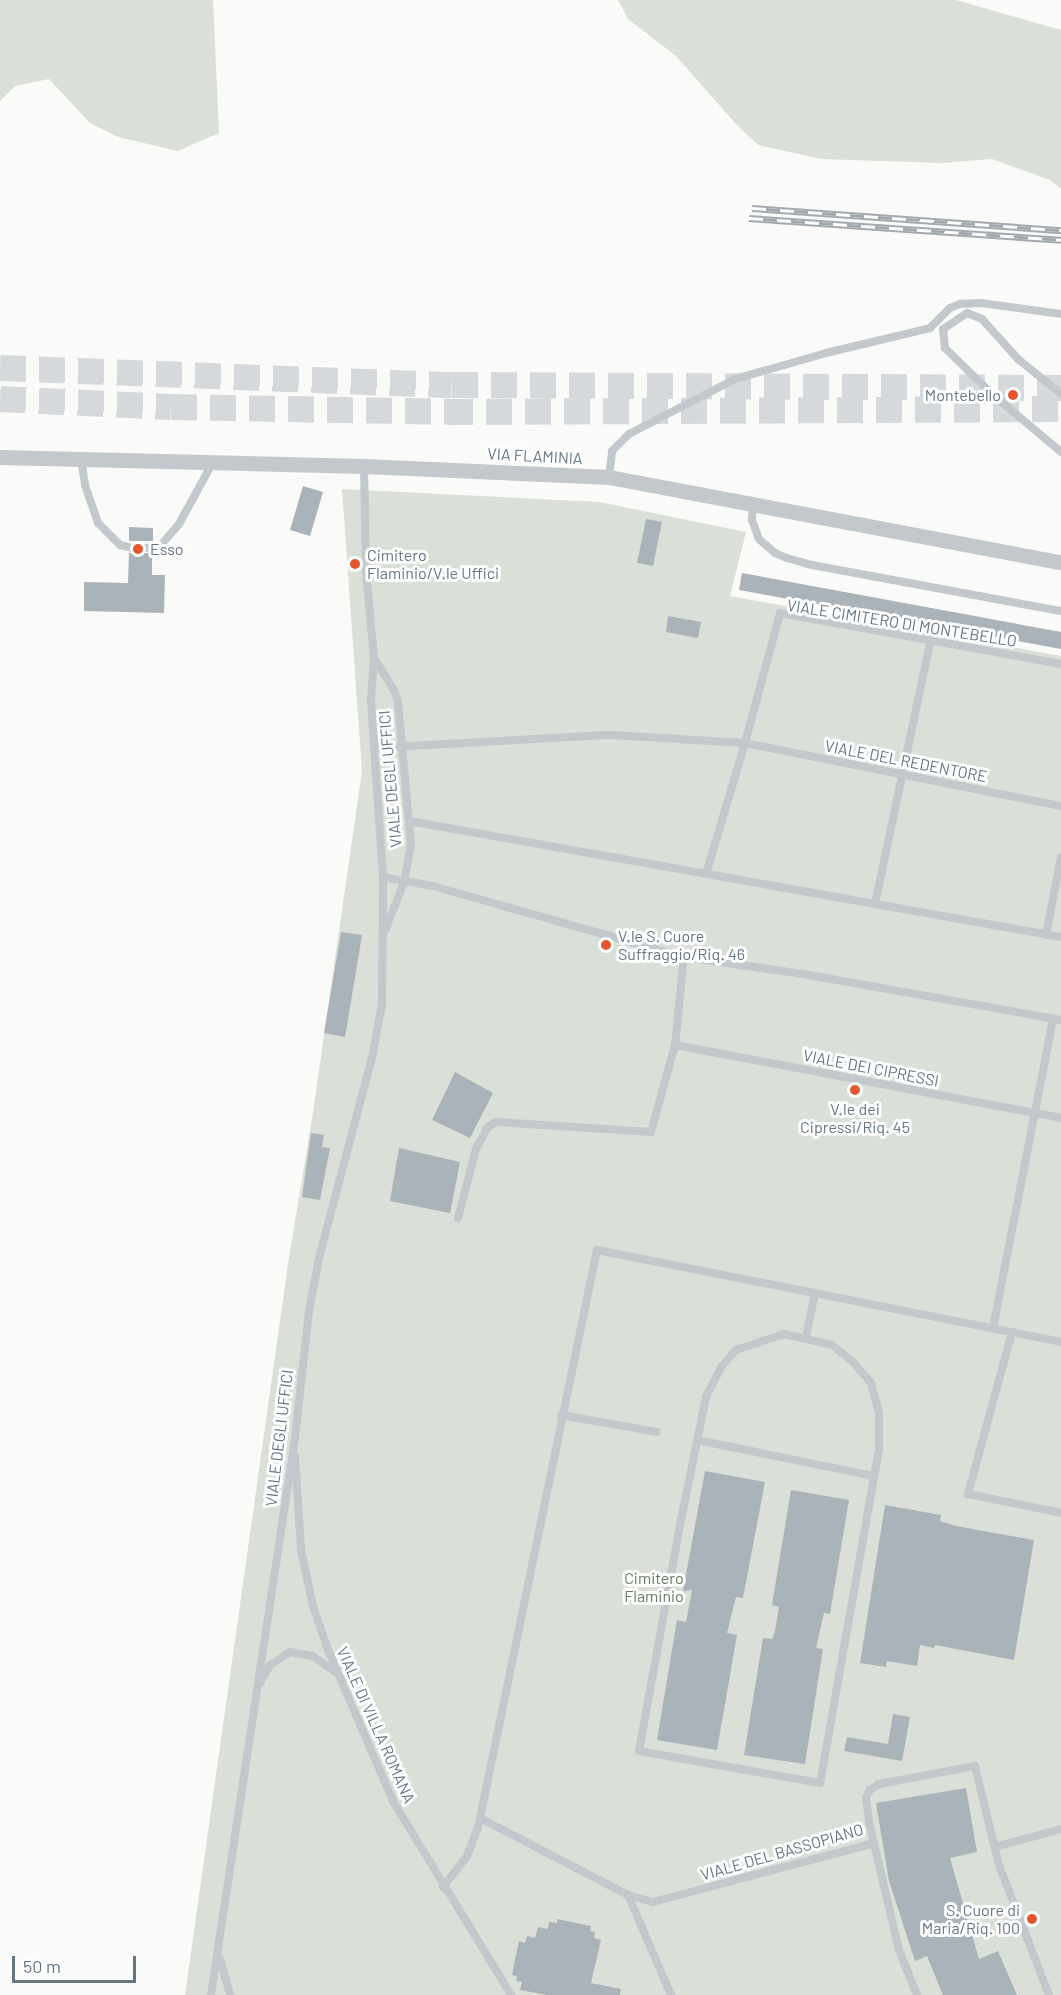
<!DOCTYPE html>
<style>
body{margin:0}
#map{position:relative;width:1061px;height:1995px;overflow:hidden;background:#fafaf8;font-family:Barlow,sans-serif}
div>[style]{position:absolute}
.green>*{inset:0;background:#dadfd7}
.building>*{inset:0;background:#aab3b9}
.trunk-tunnel>*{height:26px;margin-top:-13px;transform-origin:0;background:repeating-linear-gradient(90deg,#d5d9db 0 26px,transparent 0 39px)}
.service>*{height:8px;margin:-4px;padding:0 4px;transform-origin:4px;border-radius:4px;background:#c3c8cc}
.minor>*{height:15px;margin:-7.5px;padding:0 7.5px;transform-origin:7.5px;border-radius:7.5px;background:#c3c8cc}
.rail>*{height:7px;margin-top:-3.5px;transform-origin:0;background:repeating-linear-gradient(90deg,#fff 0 14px,#a2aab0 0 28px);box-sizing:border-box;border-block:2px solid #a2aab0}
.dots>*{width:16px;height:16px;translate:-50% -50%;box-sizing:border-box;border:3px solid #fff;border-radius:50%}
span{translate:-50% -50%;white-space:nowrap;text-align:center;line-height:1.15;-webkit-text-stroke:6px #fff;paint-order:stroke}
.poi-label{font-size:16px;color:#657683}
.right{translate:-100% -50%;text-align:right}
.left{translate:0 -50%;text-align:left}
.street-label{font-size:16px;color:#657683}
.park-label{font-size:16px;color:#687a64}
.scale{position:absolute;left:12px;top:1956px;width:124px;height:27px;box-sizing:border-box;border:3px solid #657683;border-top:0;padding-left:8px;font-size:18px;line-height:21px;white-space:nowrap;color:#657683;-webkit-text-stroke:4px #fff;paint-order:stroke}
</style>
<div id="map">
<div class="green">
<i style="clip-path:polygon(0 0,213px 0,219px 133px,178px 151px,118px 137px,90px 123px,49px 79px,15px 86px,0 101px)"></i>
<i style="clip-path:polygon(618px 0,956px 0,1061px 30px,1061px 189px,1050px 180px,992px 159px,941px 163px,821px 159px,758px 145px,735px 123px,676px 56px,628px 19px)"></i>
<i style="clip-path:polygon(342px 489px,599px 502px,746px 532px,730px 596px,1061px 656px,1061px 1995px,185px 1995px,289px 1257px,312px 1119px,362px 771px)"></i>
</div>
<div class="building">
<i style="clip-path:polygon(303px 486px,323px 492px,310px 536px,290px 530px)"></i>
<i style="clip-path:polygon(646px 519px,662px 522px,653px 566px,637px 563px)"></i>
<i style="clip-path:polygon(129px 527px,153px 528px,153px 541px,129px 541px)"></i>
<i style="clip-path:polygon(129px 553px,152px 553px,152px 575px,165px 575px,164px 613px,84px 611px,84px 582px,128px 583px)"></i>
<i style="clip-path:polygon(742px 573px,1061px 632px,1061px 649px,739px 590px)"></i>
<i style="clip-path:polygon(668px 616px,701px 622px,698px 638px,666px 632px)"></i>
<i style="clip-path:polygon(341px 932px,362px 935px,345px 1037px,324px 1033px)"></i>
<i style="clip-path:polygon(455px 1072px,493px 1093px,470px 1138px,432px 1120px)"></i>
<i style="clip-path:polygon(311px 1133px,324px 1135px,322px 1147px,330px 1148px,320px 1200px,302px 1197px)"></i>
<i style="clip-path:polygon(399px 1148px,460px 1162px,450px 1213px,390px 1201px)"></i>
<i style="clip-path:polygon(705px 1471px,765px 1482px,743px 1598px,736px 1597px,727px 1633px,737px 1635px,717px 1750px,657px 1740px,677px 1620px,686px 1622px,692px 1590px,683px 1591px)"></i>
<i style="clip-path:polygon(791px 1490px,849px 1500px,830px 1614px,824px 1613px,816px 1648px,823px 1649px,805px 1764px,744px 1755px,763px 1638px,772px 1639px,775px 1631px,779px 1607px,772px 1605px)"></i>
<i style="clip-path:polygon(885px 1505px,941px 1515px,940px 1521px,956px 1526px,1034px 1540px,1014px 1660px,935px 1645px,934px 1648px,920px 1645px,917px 1666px,887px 1661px,886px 1667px,860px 1663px)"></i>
<i style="clip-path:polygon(893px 1714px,910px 1717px,902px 1761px,844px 1751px,847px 1737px,888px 1744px)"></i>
<i style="clip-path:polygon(966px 1788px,977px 1852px,950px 1858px,979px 1959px,998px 1951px,1017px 1995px,943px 1995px,927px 1956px,915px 1961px,889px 1881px,876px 1803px)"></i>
<i style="clip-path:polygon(557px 1919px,591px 1926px,590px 1931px,595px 1932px,594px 1938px,601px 1940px,591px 1983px,621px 1989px,620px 1995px,547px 1995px,520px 1990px,522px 1982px,516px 1981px,517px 1976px,512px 1975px,519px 1941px,525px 1943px,527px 1936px,535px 1938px,538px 1927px,548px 1929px,549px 1922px,557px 1923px)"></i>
</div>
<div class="trunk-tunnel">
<i style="left:0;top:368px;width:452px;rotate:2.2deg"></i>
<i style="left:452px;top:385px;width:609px;rotate:0.28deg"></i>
<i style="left:0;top:399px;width:171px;rotate:2.7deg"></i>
<i style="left:171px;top:407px;width:276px;rotate:1deg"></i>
<i style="left:447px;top:412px;width:614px;rotate:-0.28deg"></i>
</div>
<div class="service">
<i style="left:1061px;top:394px;width:55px;rotate:-140.9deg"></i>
<i style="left:1018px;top:359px;width:54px;rotate:-132deg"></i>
<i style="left:982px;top:319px;width:16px;rotate:-158deg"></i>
<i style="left:967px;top:313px;width:29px;rotate:146deg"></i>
<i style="left:943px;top:329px;width:19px;rotate:84deg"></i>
<i style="left:945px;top:348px;width:66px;rotate:44.4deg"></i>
<i style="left:992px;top:394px;width:90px;rotate:40deg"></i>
<i style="left:81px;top:459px;width:26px;rotate:81deg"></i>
<i style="left:85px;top:485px;width:40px;rotate:71.1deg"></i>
<i style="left:98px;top:523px;width:31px;rotate:45deg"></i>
<i style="left:120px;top:545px;width:18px;rotate:13deg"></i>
<i style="left:138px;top:549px;width:22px;rotate:-8deg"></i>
<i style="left:160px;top:546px;width:29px;rotate:-49deg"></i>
<i style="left:179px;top:524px;width:71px;rotate:-61.3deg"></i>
<i style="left:609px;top:477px;width:26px;rotate:-83deg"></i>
<i style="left:612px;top:451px;width:24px;rotate:-45deg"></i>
<i style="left:629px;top:434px;width:119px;rotate:-27.4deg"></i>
<i style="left:735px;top:379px;width:95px;rotate:-15.9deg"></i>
<i style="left:826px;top:353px;width:107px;rotate:-13.5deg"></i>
<i style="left:930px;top:328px;width:28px;rotate:-45deg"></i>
<i style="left:950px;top:308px;width:11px;rotate:-22deg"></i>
<i style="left:960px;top:304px;width:21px;rotate:-3deg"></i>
<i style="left:981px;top:303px;width:81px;rotate:7.8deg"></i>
<i style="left:753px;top:504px;width:16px;rotate:94deg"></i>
<i style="left:752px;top:520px;width:20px;rotate:70deg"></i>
<i style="left:759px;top:539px;width:21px;rotate:41deg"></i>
<i style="left:775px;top:553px;width:13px;rotate:23deg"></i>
<i style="left:787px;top:558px;width:26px;rotate:16deg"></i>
<i style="left:812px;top:565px;width:253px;rotate:10.5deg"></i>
<i style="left:374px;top:658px;width:36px;rotate:58deg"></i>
<i style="left:393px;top:688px;width:15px;rotate:70deg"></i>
<i style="left:398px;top:702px;width:143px;rotate:84.8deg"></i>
<i style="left:411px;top:844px;width:39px;rotate:100deg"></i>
<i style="left:404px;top:882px;width:53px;rotate:111.2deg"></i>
<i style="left:375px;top:748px;width:236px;rotate:-3.2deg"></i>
<i style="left:611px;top:735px;width:134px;rotate:3.4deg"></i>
<i style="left:745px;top:743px;width:135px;rotate:-74.9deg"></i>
<i style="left:780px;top:613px;width:286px;rotate:10.3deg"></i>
<i style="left:409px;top:821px;width:662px;rotate:10.09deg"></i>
<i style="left:706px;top:874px;width:137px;rotate:-73.4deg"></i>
<i style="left:745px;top:743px;width:322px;rotate:11.3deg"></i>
<i style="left:383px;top:877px;width:51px;rotate:10.2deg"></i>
<i style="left:433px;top:886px;width:261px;rotate:15.8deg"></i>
<i style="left:684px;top:957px;width:120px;rotate:8.1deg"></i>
<i style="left:803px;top:974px;width:262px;rotate:10.1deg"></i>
<i style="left:875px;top:904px;width:271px;rotate:-78.1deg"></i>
<i style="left:1046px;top:935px;width:79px;rotate:-79.1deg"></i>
<i style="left:675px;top:1045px;width:393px;rotate:10.7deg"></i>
<i style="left:458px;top:1218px;width:71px;rotate:-75.4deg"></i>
<i style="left:476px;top:1149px;width:24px;rotate:-62deg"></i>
<i style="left:487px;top:1128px;width:11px;rotate:-34deg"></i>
<i style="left:496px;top:1122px;width:155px;rotate:3.7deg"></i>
<i style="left:651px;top:1132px;width:90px;rotate:-74.6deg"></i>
<i style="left:675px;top:1045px;width:88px;rotate:-84.2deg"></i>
<i style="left:993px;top:1328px;width:314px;rotate:-79deg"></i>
<i style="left:1012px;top:1332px;width:168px;rotate:105.2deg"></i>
<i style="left:968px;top:1494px;width:95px;rotate:11.5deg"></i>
<i style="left:784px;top:1334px;width:49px;rotate:12.9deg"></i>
<i style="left:832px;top:1345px;width:27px;rotate:39deg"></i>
<i style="left:853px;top:1362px;width:28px;rotate:49deg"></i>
<i style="left:871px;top:1383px;width:31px;rotate:75deg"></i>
<i style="left:879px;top:1413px;width:36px;rotate:90deg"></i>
<i style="left:879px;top:1449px;width:339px;rotate:100deg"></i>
<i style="left:820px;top:1783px;width:184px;rotate:-170deg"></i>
<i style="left:639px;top:1751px;width:235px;rotate:-79.7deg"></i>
<i style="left:681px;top:1520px;width:126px;rotate:-78.5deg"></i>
<i style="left:706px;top:1397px;width:34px;rotate:-63deg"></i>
<i style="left:721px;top:1367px;width:23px;rotate:-49deg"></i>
<i style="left:736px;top:1350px;width:51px;rotate:-18.4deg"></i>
<i style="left:806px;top:1337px;width:45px;rotate:-78.4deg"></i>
<i style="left:561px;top:1415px;width:97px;rotate:10deg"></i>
<i style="left:697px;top:1440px;width:181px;rotate:11.5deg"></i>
<i style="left:295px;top:1456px;width:94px;rotate:86.3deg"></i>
<i style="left:301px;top:1550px;width:57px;rotate:77.9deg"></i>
<i style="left:313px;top:1606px;width:46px;rotate:71.2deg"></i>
<i style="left:328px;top:1650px;width:167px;rotate:66.7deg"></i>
<i style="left:394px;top:1803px;width:225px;rotate:58.6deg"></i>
<i style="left:260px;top:1683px;width:21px;rotate:-61deg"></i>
<i style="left:270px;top:1665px;width:24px;rotate:-33deg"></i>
<i style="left:290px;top:1652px;width:23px;rotate:10deg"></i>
<i style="left:313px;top:1656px;width:27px;rotate:36deg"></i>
<i style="left:480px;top:1818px;width:167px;rotate:27.5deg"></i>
<i style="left:628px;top:1895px;width:26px;rotate:16deg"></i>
<i style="left:653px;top:1902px;width:229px;rotate:-14.9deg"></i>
<i style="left:995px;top:1847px;width:68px;rotate:-15.3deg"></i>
<i style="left:443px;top:1887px;width:39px;rotate:-52deg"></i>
<i style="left:467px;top:1856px;width:30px;rotate:-69deg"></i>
<i style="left:478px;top:1828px;width:590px;rotate:-78.37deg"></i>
<i style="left:597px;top:1250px;width:473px;rotate:11.2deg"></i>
<i style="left:628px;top:1895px;width:109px;rotate:66.7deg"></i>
<i style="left:220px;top:1959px;width:37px;rotate:74deg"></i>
<i style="left:211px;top:1995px;width:563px;rotate:-81.42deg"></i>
<i style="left:295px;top:1438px;width:128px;rotate:-83.7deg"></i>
<i style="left:309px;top:1311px;width:54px;rotate:-79.3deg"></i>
<i style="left:319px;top:1258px;width:207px;rotate:-75.2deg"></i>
<i style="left:372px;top:1058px;width:55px;rotate:-79.5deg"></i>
<i style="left:382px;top:1004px;width:127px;rotate:-89.5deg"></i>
<i style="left:383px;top:877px;width:178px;rotate:-93.9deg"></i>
<i style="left:371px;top:699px;width:41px;rotate:-85.8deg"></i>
<i style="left:374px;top:658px;width:87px;rotate:-95.3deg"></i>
<i style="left:366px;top:571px;width:105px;rotate:-91.1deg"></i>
<i style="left:917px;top:1995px;width:48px;rotate:-111.8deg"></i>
<i style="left:899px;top:1950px;width:131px;rotate:-103.2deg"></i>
<i style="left:869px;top:1822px;width:24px;rotate:-97deg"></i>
<i style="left:866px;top:1798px;width:9px;rotate:-63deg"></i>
<i style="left:870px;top:1790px;width:11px;rotate:-34deg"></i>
<i style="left:879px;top:1784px;width:98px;rotate:-10.6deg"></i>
<i style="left:975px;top:1766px;width:102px;rotate:76.4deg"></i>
<i style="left:999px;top:1865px;width:139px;rotate:69deg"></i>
</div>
<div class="minor">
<i style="left:0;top:457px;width:364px;rotate:1.4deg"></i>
<i style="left:364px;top:466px;width:245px;rotate:2.6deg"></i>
<i style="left:609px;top:477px;width:460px;rotate:10.7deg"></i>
</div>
<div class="rail">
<i style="left:752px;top:208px;width:310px;rotate:4.1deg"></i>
<i style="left:749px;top:218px;width:313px;rotate:4deg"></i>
</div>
<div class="dots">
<i style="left:1013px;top:395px;background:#e4572e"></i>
<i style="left:138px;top:549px;background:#e4572e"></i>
<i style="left:355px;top:564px;background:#e4572e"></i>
<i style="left:606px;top:945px;background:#e4572e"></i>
<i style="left:855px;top:1090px;background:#e4572e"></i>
<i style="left:1032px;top:1919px;background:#e4572e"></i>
</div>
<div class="poi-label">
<span class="right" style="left:1001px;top:395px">Montebello</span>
<span class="left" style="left:150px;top:549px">Esso</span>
<span class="left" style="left:367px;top:564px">Cimitero<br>Flaminio/V.le Uffici</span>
<span class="left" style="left:618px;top:945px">V.le S. Cuore<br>Suffraggio/Riq. 46</span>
<span style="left:855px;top:1118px">V.le dei<br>Cipressi/Riq. 45</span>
<span class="right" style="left:1020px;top:1919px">S. Cuore di<br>Maria/Riq. 100</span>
</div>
<div class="street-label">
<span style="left:535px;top:456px;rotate:3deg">VIA FLAMINIA</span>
<span style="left:902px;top:623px;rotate:9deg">VIALE CIMITERO DI MONTEBELLO</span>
<span style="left:906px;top:761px;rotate:11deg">VIALE DEL REDENTORE</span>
<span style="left:390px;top:779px;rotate:-95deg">VIALE DEGLI UFFICI</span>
<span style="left:871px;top:1068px;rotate:11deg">VIALE DEI CIPRESSI</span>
<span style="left:279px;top:1438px;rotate:-83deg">VIALE DEGLI UFFICI</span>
<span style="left:376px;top:1725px;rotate:66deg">VIALE DI VILLA ROMANA</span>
<span style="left:782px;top:1852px;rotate:-16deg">VIALE DEL BASSOPIANO</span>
</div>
<div class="park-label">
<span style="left:654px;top:1587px">Cimitero<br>Flaminio</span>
</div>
<div class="scale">50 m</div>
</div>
